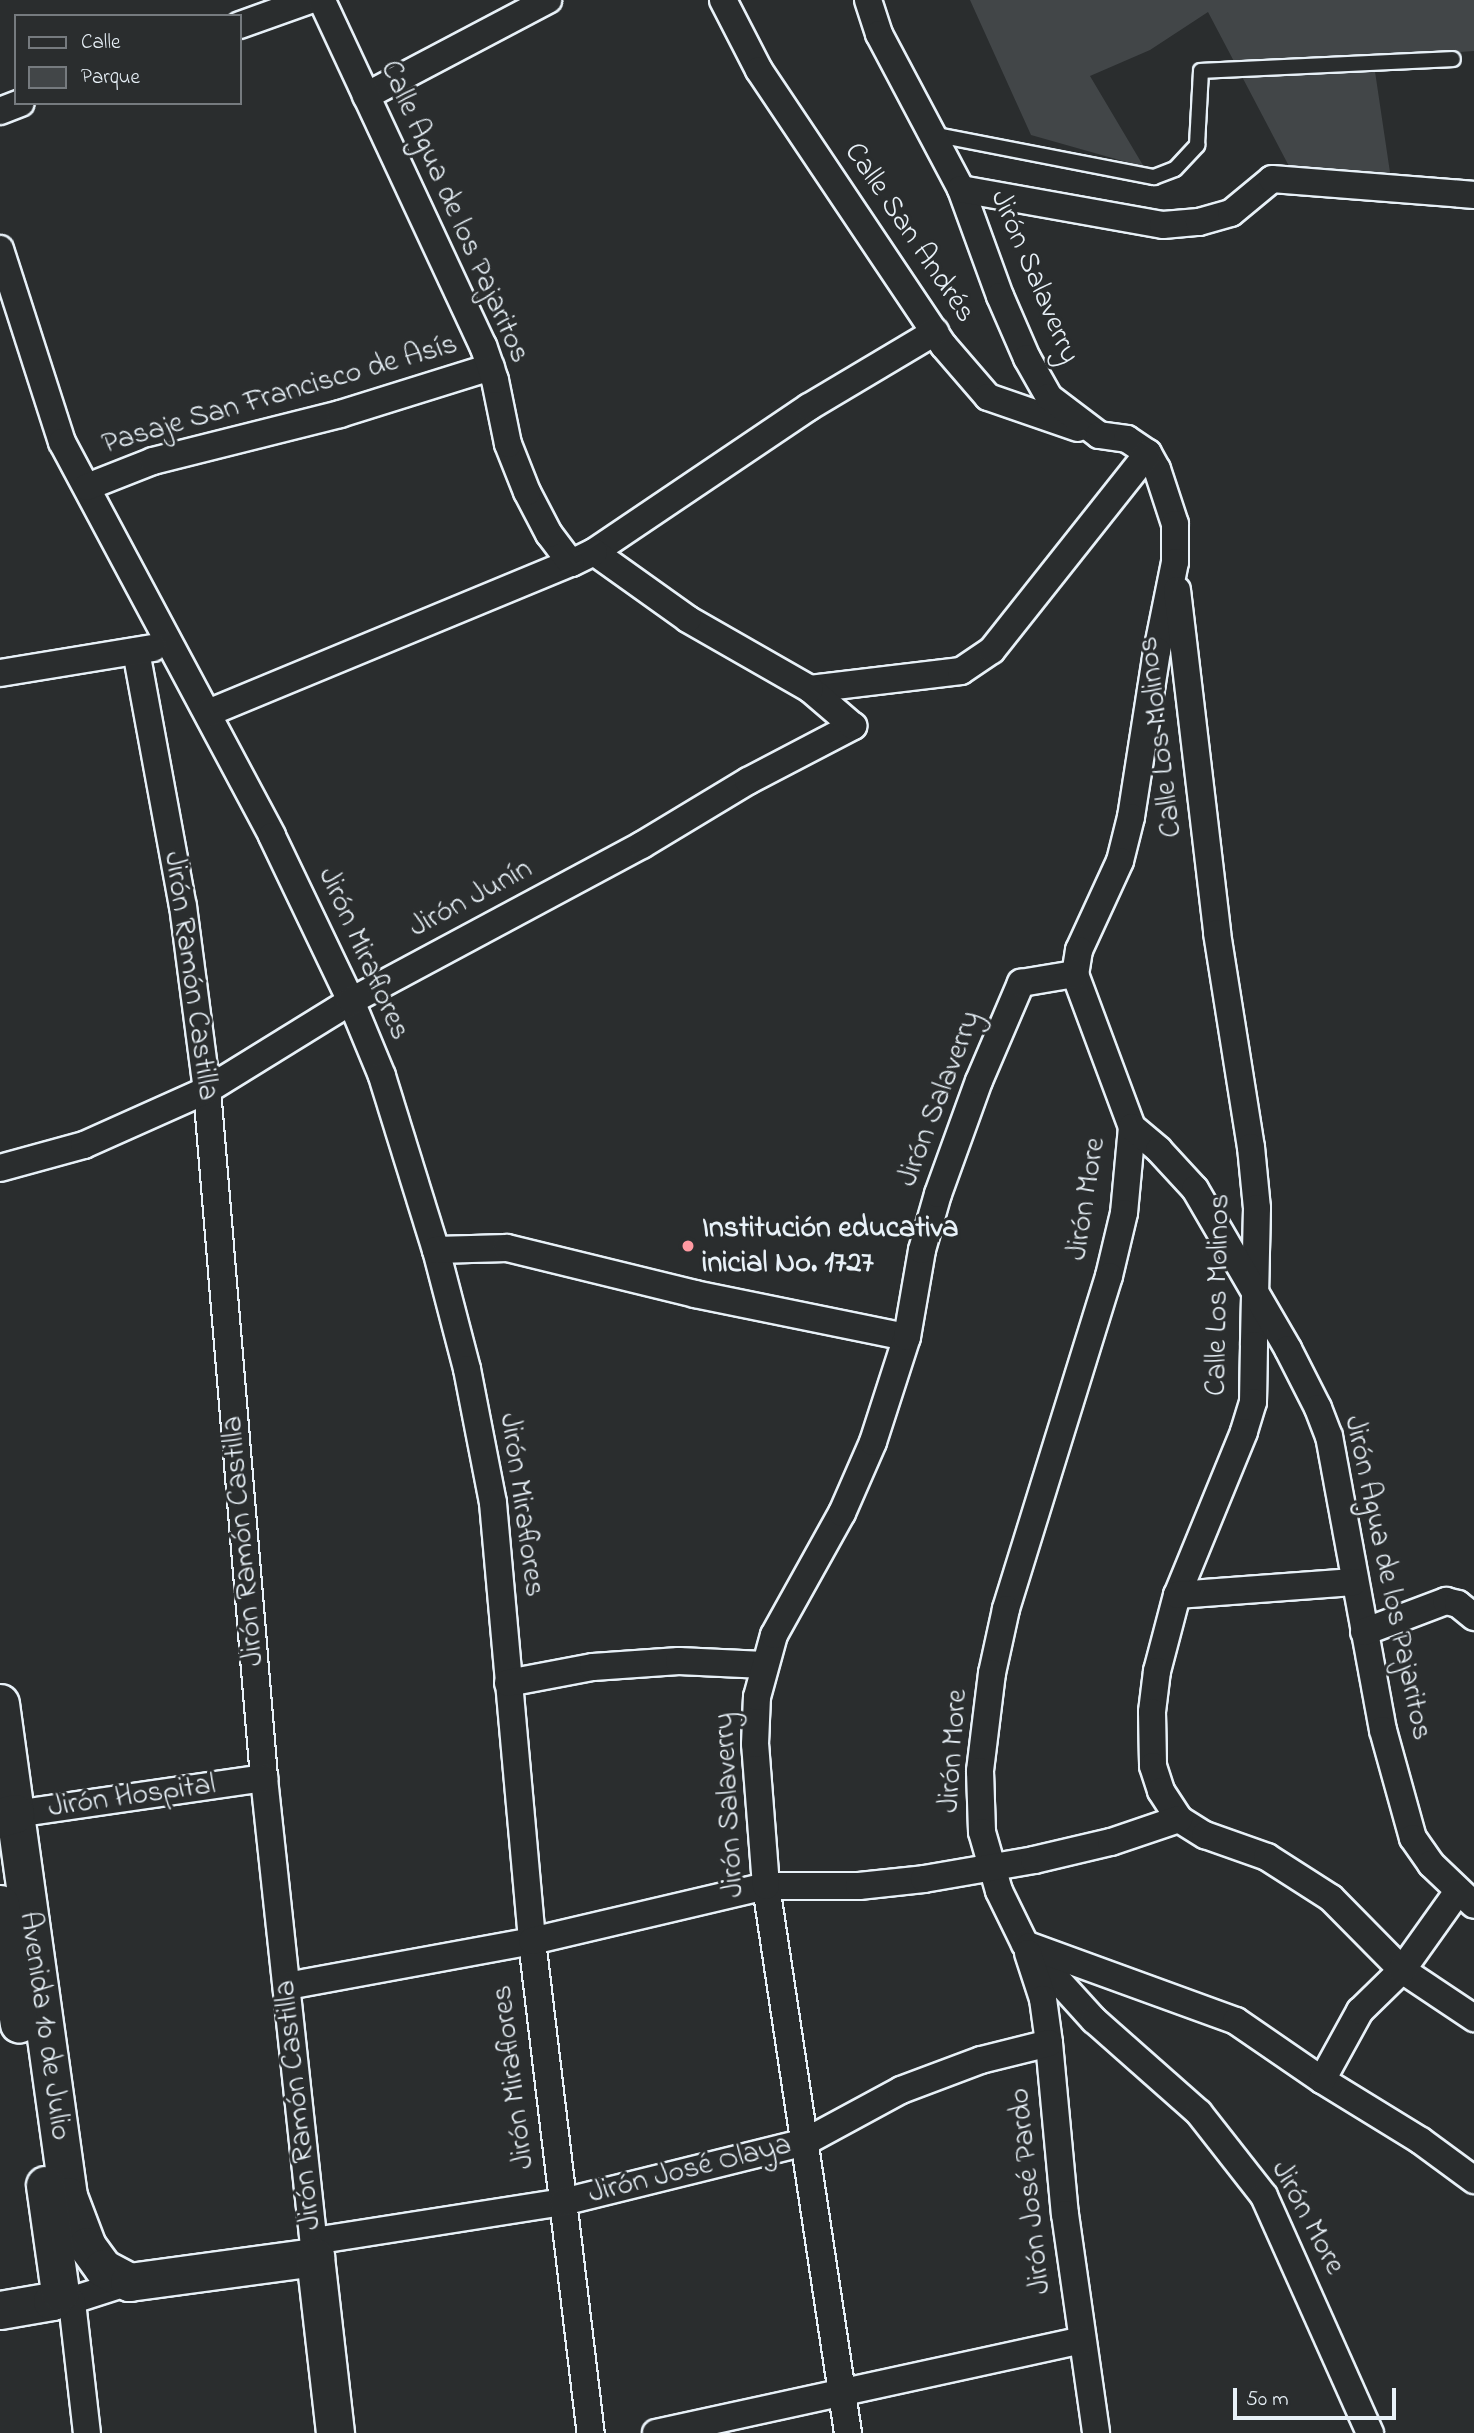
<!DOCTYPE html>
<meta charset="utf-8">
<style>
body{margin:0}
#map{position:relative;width:1474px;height:2433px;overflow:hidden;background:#2a2d2e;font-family:"Indie Flower",sans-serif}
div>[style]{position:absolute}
.green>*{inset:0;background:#424648}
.roads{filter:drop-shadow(2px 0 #e8f1f8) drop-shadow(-2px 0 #e8f1f8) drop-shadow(0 2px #e8f1f8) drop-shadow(0 -2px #e8f1f8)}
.lane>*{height:14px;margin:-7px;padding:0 7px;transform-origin:7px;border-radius:7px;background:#2a2d2e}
.street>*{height:26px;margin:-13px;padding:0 13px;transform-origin:13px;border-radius:13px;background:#2a2d2e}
.secondary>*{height:37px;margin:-18.5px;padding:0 18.5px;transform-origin:18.5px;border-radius:18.5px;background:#2a2d2e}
.highway>*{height:38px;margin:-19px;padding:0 19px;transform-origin:19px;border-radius:19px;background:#2a2d2e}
.dots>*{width:19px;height:19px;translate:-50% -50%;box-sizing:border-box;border:4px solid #2a2d2e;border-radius:50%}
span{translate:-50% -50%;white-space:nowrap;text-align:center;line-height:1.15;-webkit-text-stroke:6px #2a2d2e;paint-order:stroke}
.street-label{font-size:30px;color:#e8f1f8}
.poi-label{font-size:30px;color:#e8f1f8;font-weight:700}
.left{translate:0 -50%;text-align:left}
.legend{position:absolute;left:14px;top:14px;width:228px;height:91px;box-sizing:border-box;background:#2a2d2e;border:2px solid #767b7f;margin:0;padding:9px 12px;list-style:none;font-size:21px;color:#e8f1f8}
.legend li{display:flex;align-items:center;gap:14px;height:35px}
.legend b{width:35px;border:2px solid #767b7f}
.scale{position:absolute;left:1233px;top:2388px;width:163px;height:32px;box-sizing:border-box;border:4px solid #e8f1f8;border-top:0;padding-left:9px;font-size:21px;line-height:24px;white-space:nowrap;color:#e8f1f8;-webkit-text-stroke:5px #2a2d2e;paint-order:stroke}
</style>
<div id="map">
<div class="green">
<i style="clip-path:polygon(970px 0,1474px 0,1474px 51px,1373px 58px,1392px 186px,1291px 170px,1208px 12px,1150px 50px,1090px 76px,1144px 167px,1031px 135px)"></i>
</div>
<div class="roads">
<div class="lane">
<i style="left:932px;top:134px;width:226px;rotate:11deg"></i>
<i style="left:1154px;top:177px;width:22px;rotate:-21deg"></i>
<i style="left:1175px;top:169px;width:33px;rotate:-47deg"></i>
<i style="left:1197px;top:145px;width:74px;rotate:-86.9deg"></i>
<i style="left:1201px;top:71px;width:252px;rotate:-2.7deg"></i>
</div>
<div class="street">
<i style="left:723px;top:0;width:79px;rotate:62.8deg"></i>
<i style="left:759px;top:70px;width:332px;rotate:56.2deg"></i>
<i style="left:944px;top:346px;width:67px;rotate:49.2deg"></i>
<i style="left:988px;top:397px;width:95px;rotate:19deg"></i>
<i style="left:868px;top:0;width:36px;rotate:72deg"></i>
<i style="left:879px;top:34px;width:175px;rotate:62.1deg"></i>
<i style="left:961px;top:189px;width:114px;rotate:70deg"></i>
<i style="left:1000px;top:296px;width:68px;rotate:66.5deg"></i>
<i style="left:1027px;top:358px;width:45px;rotate:60.6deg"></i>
<i style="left:1049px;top:397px;width:63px;rotate:37.2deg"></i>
<i style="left:1099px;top:435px;width:28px;rotate:8deg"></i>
<i style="left:1127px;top:439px;width:25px;rotate:34deg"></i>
<i style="left:1148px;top:453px;width:18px;rotate:61deg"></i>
<i style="left:1157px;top:469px;width:58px;rotate:71.9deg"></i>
<i style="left:1175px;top:524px;width:38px;rotate:90deg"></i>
<i style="left:1175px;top:562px;width:91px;rotate:101.4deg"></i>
<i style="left:1157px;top:651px;width:168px;rotate:98.9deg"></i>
<i style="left:1131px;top:817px;width:45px;rotate:104deg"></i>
<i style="left:1120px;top:861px;width:98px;rotate:114.7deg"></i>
<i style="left:1079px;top:950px;width:24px;rotate:99deg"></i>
<i style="left:1075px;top:974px;width:163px;rotate:69.6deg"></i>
<i style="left:1132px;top:1127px;width:86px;rotate:95.3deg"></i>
<i style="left:1124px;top:1213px;width:65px;rotate:103.4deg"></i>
<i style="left:1109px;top:1276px;width:349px;rotate:107.2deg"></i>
<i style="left:1006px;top:1609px;width:66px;rotate:102.3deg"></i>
<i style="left:992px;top:1673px;width:99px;rotate:97deg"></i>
<i style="left:980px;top:1771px;width:61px;rotate:88.1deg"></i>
<i style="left:982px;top:1832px;width:61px;rotate:73.9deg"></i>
<i style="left:999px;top:1891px;width:59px;rotate:63.9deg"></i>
<i style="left:1025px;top:1944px;width:103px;rotate:47.8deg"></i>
<i style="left:1094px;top:2020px;width:140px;rotate:41.5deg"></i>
<i style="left:1199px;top:2113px;width:105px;rotate:51.9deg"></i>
<i style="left:1264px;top:2196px;width:260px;rotate:65.9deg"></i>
<i style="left:240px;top:25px;width:74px;rotate:-19.7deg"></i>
<i style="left:366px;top:96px;width:206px;rotate:-27.8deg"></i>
<i style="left:0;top:111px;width:22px;rotate:-21deg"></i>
<i style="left:961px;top:189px;width:205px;rotate:10.1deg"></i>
<i style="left:1163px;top:225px;width:36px;rotate:-5deg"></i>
<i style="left:1199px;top:222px;width:33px;rotate:-16deg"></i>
<i style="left:1231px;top:213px;width:53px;rotate:-39.7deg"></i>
<i style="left:1272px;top:179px;width:203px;rotate:4.5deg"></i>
<i style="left:0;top:249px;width:203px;rotate:72.2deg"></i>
<i style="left:62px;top:442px;width:446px;rotate:61.9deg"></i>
<i style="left:272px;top:836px;width:183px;rotate:64.4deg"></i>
<i style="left:351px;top:1001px;width:81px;rotate:67.5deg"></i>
<i style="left:382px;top:1076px;width:182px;rotate:72.8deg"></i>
<i style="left:436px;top:1250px;width:123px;rotate:75.4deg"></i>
<i style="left:467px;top:1369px;width:136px;rotate:79deg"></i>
<i style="left:493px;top:1503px;width:440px;rotate:84.9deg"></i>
<i style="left:532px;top:1941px;width:496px;rotate:83.2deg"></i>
<i style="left:87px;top:487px;width:71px;rotate:-21.5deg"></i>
<i style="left:153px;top:461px;width:193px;rotate:-14.1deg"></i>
<i style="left:340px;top:414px;width:158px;rotate:-17.3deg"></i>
<i style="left:594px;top:552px;width:259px;rotate:-34deg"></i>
<i style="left:809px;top:407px;width:147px;rotate:-30.8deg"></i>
<i style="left:1177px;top:590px;width:345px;rotate:83.3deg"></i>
<i style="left:1217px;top:933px;width:217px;rotate:81deg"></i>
<i style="left:1251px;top:1147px;width:61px;rotate:84.4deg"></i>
<i style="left:1257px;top:1208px;width:137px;rotate:91.3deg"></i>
<i style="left:1254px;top:1345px;width:57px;rotate:91deg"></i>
<i style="left:1253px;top:1402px;width:31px;rotate:107deg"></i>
<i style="left:1244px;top:1432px;width:176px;rotate:112.3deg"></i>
<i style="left:1177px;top:1595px;width:79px;rotate:104.7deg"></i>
<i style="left:1157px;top:1671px;width:41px;rotate:97deg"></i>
<i style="left:1152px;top:1712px;width:54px;rotate:88.9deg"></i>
<i style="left:1153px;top:1766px;width:26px;rotate:72deg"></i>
<i style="left:1161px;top:1791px;width:33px;rotate:57deg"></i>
<i style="left:1179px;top:1819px;width:31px;rotate:32deg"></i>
<i style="left:1205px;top:1835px;width:66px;rotate:19.5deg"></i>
<i style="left:1267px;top:1857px;width:76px;rotate:32.6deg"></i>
<i style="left:1331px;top:1898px;width:101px;rotate:45.4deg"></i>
<i style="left:1402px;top:1970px;width:87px;rotate:33.7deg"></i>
<i style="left:136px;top:651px;width:259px;rotate:79.6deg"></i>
<i style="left:183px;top:906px;width:186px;rotate:82.6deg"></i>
<i style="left:207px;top:1090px;width:690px;rotate:85.26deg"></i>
<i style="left:264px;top:1778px;width:482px;rotate:83.9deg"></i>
<i style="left:0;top:673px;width:155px;rotate:-9.3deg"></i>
<i style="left:810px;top:689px;width:152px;rotate:-6.8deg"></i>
<i style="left:961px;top:671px;width:37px;rotate:-34deg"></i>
<i style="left:992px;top:650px;width:251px;rotate:-51.6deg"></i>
<i style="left:208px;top:713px;width:393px;rotate:-22.5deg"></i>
<i style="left:1132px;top:1127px;width:35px;rotate:40deg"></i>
<i style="left:1159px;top:1150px;width:53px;rotate:47.3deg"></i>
<i style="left:1195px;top:1189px;width:185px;rotate:59.8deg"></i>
<i style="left:1288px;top:1349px;width:66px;rotate:63deg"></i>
<i style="left:1318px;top:1408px;width:30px;rotate:69deg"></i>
<i style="left:1329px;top:1436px;width:299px;rotate:79.6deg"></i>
<i style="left:1383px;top:1730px;width:112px;rotate:74.5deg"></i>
<i style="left:1413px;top:1838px;width:32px;rotate:55deg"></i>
<i style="left:1431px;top:1864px;width:59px;rotate:43.6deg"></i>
<i style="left:0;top:1168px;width:87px;rotate:-15.3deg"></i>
<i style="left:84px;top:1145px;width:135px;rotate:-24.1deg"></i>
<i style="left:207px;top:1090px;width:169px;rotate:-31.7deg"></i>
<i style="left:351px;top:1001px;width:330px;rotate:-28.2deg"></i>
<i style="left:642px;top:845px;width:124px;rotate:-31.1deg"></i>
<i style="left:748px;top:781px;width:119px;rotate:-27.6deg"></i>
<i style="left:853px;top:726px;width:57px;rotate:-139.3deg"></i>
<i style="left:810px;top:689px;width:141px;rotate:-150.2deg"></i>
<i style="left:688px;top:619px;width:115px;rotate:-144.5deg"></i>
<i style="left:594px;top:552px;width:25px;rotate:154deg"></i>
<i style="left:571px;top:563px;width:36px;rotate:-127deg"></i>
<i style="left:549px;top:534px;width:47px;rotate:-117.6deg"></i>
<i style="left:527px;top:492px;width:52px;rotate:-111.6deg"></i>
<i style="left:508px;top:444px;width:65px;rotate:-101.5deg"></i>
<i style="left:495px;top:380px;width:36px;rotate:-109deg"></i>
<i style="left:483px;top:346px;width:382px;rotate:-115deg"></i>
<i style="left:436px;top:1250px;width:71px;rotate:-1.6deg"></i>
<i style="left:507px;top:1248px;width:194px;rotate:13.7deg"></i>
<i style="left:695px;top:1294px;width:216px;rotate:11.5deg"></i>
<i style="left:1177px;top:1595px;width:177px;rotate:-4.2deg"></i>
<i style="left:1364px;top:1632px;width:88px;rotate:-20.7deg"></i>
<i style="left:1446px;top:1601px;width:12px;rotate:14deg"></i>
<i style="left:1458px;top:1604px;width:21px;rotate:39deg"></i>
<i style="left:508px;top:1683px;width:86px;rotate:-10.7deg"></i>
<i style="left:593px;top:1667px;width:86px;rotate:-4deg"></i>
<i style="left:679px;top:1661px;width:85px;rotate:2.7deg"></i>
<i style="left:15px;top:1814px;width:252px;rotate:-8.2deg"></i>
<i style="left:1030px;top:1946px;width:219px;rotate:20deg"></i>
<i style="left:1236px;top:2021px;width:104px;rotate:34.5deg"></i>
<i style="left:1322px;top:2080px;width:116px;rotate:31.6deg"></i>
<i style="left:1421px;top:2141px;width:66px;rotate:36.3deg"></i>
<i style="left:1028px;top:1953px;width:48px;rotate:71.9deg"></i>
<i style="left:1043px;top:1999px;width:44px;rotate:82.2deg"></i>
<i style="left:1049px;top:2043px;width:172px;rotate:84.7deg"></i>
<i style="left:1065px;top:2214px;width:221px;rotate:81.9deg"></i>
<i style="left:287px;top:1986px;width:249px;rotate:-10.4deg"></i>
<i style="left:532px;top:1941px;width:240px;rotate:-13.2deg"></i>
<i style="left:766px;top:1886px;width:93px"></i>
<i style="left:859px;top:1886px;width:65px;rotate:-6.1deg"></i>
<i style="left:924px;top:1879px;width:112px;rotate:-9.8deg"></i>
<i style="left:1034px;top:1860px;width:79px;rotate:-13.2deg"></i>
<i style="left:1111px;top:1842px;width:72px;rotate:-18.7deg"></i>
<i style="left:1322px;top:2080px;width:79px;rotate:-61.2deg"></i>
<i style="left:1360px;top:2011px;width:59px;rotate:-44.3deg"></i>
<i style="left:1402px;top:1970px;width:95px;rotate:-54.5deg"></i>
<i style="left:314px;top:2241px;width:252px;rotate:-8.9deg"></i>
<i style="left:563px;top:2202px;width:249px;rotate:-13.9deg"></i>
<i style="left:805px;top:2142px;width:109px;rotate:-28.4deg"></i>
<i style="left:901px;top:2090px;width:85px;rotate:-20.6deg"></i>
<i style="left:981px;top:2060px;width:70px;rotate:-14deg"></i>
<i style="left:82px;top:2297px;width:49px;rotate:-17.7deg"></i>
<i style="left:72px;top:2302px;width:132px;rotate:83.5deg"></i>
<i style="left:656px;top:2433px;width:436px;rotate:-12.3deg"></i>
<i style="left:848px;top:2433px;width:553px;rotate:-98.53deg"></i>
<i style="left:766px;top:1886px;width:142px;rotate:-94.4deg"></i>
<i style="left:755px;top:1744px;width:47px;rotate:-87.6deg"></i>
<i style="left:757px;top:1697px;width:64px;rotate:-74.7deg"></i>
<i style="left:774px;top:1635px;width:140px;rotate:-60.9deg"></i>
<i style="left:842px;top:1513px;width:77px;rotate:-66.4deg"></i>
<i style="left:873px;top:1442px;width:110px;rotate:-72.1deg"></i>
<i style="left:907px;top:1337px;width:88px;rotate:-80.2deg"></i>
<i style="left:922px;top:1250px;width:58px;rotate:-74.1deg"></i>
<i style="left:938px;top:1194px;width:120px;rotate:-70.1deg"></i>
<i style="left:979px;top:1081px;width:107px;rotate:-66.8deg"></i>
<i style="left:1021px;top:983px;width:55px;rotate:-9.5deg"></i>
</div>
<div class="secondary">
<i style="left:15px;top:1814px;width:386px;rotate:82.1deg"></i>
<i style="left:68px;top:2196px;width:53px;rotate:69.2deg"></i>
<i style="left:87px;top:2246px;width:27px;rotate:54deg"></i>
<i style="left:103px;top:2268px;width:30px;rotate:28deg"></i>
<i style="left:129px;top:2282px;width:188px;rotate:-7.7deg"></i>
<i style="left:315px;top:2257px;width:177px;rotate:83.5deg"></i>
<i style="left:0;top:1904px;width:121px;rotate:81deg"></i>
<i style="left:0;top:2310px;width:53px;rotate:-9.8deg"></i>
<i style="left:52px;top:2301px;width:12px;rotate:-48deg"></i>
<i style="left:60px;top:2292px;width:108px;rotate:-98deg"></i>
</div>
<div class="highway">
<i style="left:0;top:1704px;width:111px;rotate:82.2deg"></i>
<i style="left:15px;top:1814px;width:16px;rotate:165deg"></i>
</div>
</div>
<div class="dots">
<i style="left:688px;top:1246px;background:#ff9aa2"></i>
</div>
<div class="street-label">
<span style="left:454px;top:212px;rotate:66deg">Calle Agua de los Pajaritos</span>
<span style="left:909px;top:233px;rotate:56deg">Calle San Andrés</span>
<span style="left:1034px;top:277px;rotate:67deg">Jirón Salaverry</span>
<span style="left:280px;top:395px;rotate:-16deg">Pasaje San Francisco de Asís</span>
<span style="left:1161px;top:737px;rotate:-97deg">Calle Los Molinos</span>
<span style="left:471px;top:899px;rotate:-28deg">Jirón Junín</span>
<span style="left:363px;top:954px;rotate:66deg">Jirón Miraflores</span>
<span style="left:190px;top:976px;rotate:82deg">Jirón Ramón Castilla</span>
<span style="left:940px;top:1099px;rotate:-69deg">Jirón Salaverry</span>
<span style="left:1087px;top:1199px;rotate:-81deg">Jirón More</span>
<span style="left:1219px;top:1295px;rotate:-89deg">Calle Los Molinos</span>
<span style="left:521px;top:1505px;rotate:82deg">Jirón Miraflores</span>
<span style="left:244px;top:1541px;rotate:-95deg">Jirón Ramón Castilla</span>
<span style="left:1387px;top:1578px;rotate:78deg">Jirón Agua de los Pajaritos</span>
<span style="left:954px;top:1751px;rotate:-86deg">Jirón More</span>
<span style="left:132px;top:1797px;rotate:-8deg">Jirón Hospital</span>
<span style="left:730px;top:1805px;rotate:-93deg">Jirón Salaverry</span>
<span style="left:44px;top:2026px;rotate:82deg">Avenida 10 de Julio</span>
<span style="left:514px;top:2077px;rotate:-97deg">Jirón Miraflores</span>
<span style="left:299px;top:2105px;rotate:-96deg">Jirón Ramón Castilla</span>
<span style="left:690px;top:2170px;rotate:-14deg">Jirón José Olaya</span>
<span style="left:1031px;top:2191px;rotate:-96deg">Jirón José Pardo</span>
<span style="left:1307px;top:2218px;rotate:62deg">Jirón More</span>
</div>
<div class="poi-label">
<span class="left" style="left:702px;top:1246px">Institución educativa<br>inicial No. 1727</span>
</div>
<ul class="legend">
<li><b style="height:9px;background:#2a2d2e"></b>Calle</li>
<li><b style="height:19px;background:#424648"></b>Parque</li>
</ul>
<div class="scale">50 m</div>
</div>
